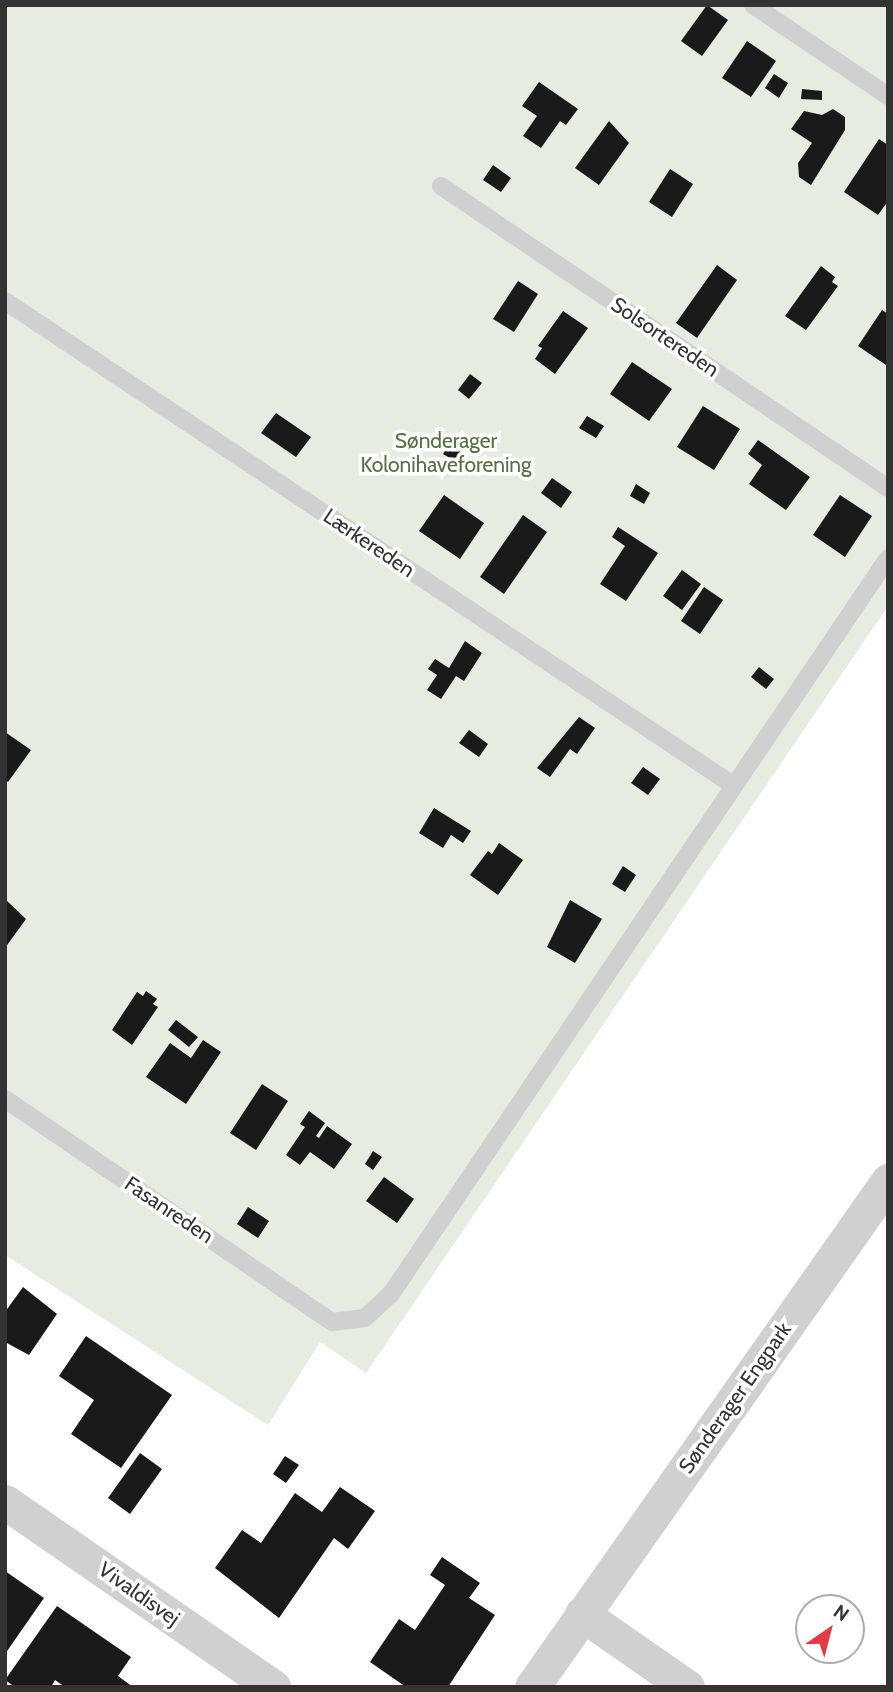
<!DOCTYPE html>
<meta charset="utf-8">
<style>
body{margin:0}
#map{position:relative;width:893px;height:1692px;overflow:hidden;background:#fff;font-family:Cabin,sans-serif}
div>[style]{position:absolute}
.green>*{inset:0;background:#e6ecdf}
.building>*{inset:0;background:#1a1a1a}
.service>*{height:18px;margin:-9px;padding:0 9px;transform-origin:9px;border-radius:9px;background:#d0d0d0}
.minor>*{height:35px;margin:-17.5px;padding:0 17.5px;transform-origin:17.5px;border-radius:17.5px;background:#d0d0d0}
span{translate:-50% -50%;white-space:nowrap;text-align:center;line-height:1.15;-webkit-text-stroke:7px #fff;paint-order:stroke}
.street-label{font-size:21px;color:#333}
.park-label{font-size:21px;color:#56703f}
.frame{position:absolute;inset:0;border:7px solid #333;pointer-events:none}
.north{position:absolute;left:795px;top:1594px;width:70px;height:70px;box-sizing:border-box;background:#fff;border:2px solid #adadad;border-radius:50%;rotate:35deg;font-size:19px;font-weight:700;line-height:28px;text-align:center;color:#333}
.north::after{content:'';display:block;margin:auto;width:24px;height:32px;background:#e63946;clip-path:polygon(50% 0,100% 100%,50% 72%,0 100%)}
</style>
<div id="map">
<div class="green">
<i style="clip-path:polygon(5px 5px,888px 5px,888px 606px,366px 1373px,320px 1342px,268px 1425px,5px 1255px)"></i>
</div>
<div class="building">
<i style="clip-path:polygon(707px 5px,728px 20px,702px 56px,681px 41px)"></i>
<i style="clip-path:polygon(747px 41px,776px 61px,751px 97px,722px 78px)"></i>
<i style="clip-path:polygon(774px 74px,788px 83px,779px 98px,765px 88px)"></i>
<i style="clip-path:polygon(539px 82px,578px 109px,566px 125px,560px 121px,541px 148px,523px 136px,537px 116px,522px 106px)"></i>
<i style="clip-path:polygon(802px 89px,822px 91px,822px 100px,801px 99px)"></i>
<i style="clip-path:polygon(833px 109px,845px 117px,845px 130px,811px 185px,799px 177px,798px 163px,812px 143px,791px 129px,804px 111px,822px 115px)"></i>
<i style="clip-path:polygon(609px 121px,629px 143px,599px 185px,575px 168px)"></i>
<i style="clip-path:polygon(879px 139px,888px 145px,888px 201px,878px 215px,844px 192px)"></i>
<i style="clip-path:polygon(493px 165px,511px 178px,501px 192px,483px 180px)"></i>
<i style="clip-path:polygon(670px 169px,693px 184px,672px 217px,649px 202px)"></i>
<i style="clip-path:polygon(717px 265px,737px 280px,697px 338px,676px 323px)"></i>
<i style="clip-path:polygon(821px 266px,835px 277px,832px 282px,838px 286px,806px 330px,785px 316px)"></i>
<i style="clip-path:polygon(518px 281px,538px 294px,514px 332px,493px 319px)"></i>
<i style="clip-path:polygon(882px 310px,888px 314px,886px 365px,858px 346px)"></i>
<i style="clip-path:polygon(563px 311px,588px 328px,555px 374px,535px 359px,542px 348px,538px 346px)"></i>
<i style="clip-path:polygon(632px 362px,672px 389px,649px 421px,610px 394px)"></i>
<i style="clip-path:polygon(470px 374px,482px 383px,469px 399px,458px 390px)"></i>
<i style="clip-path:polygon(703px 406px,740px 429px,714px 470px,677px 447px)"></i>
<i style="clip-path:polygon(276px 413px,311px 437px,296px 457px,261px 433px)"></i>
<i style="clip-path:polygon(587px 416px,604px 426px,596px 438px,579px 428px)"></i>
<i style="clip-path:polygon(758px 440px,810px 477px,786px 510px,749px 484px,762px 465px,748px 454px)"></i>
<i style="clip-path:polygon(449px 445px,461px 452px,455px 461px,443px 454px)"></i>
<i style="clip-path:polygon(552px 478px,572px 492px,561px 508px,541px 493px)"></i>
<i style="clip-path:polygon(636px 484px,650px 493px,644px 504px,630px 496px)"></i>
<i style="clip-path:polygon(444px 495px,484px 523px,460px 559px,419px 531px)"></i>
<i style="clip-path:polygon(840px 495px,872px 516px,845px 557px,813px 535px)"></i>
<i style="clip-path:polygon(523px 515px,547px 532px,504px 594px,480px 577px)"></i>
<i style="clip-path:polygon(618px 527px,658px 553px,626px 601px,600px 584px,625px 546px,612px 537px)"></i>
<i style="clip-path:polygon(682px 570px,701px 584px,682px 610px,663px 596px)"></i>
<i style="clip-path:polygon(704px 587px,723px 600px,700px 634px,681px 621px)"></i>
<i style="clip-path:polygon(465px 641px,482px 653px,464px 681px,456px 676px,441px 699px,427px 690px,437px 675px,428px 669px,435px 659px,449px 668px)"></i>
<i style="clip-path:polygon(759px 667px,774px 679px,766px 689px,751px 677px)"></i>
<i style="clip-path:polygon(579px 717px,595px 728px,577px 754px,570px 749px,550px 777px,537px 768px)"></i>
<i style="clip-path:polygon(469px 730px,488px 744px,479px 757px,459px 743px)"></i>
<i style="clip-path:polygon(5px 732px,31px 750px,8px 782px,5px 780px)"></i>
<i style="clip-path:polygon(643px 767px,660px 779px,648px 795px,631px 783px)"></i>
<i style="clip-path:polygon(434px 808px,471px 831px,463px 843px,451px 835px,443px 848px,419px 833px)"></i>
<i style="clip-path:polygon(499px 843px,523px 860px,498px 895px,470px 875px,488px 851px,492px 854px)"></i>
<i style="clip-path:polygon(623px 866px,636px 875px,625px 892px,612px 884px)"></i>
<i style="clip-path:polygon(5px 899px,26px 919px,5px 948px)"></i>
<i style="clip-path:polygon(570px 900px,602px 919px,575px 963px,547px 947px)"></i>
<i style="clip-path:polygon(146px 991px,157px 999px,153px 1004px,158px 1007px,132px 1045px,112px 1030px,137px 992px,143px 996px)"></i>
<i style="clip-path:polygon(176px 1020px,198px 1037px,189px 1047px,168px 1030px)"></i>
<i style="clip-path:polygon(203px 1040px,221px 1052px,186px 1104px,146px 1077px,170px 1043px,191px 1058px)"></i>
<i style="clip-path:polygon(262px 1084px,288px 1101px,256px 1150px,230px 1133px)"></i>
<i style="clip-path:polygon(309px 1111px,325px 1123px,316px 1136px,319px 1138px,327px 1126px,352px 1144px,334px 1169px,310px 1152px,300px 1165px,286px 1155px,305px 1127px,300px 1124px)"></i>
<i style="clip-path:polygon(373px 1151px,382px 1157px,373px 1170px,365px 1164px)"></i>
<i style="clip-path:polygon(384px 1177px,414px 1199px,397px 1223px,366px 1201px)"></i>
<i style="clip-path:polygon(248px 1207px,269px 1221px,258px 1238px,237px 1224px)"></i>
<i style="clip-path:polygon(23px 1287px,57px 1314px,29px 1355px,5px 1342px,5px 1312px)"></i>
<i style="clip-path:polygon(86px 1336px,172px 1395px,121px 1468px,71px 1434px,94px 1400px,59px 1376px)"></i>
<i style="clip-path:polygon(140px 1453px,162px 1469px,130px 1514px,108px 1498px)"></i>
<i style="clip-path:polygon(285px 1456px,299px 1465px,286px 1483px,273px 1474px)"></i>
<i style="clip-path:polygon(340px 1487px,375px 1511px,348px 1549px,334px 1538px,279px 1618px,215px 1568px,242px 1530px,261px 1543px,295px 1493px,322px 1512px)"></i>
<i style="clip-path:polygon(442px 1557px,480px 1583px,469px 1598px,495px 1615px,448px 1687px,406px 1687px,370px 1662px,399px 1619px,415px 1630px,445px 1585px,430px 1575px)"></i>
<i style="clip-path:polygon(5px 1571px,44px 1598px,5px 1654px)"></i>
<i style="clip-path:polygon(57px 1606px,131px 1657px,118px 1676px,133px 1687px,65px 1687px,55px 1680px,51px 1687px,15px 1687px,5px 1680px)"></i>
</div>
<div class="service">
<i style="left:753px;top:5px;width:163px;rotate:34deg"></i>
<i style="left:441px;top:186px;width:539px;rotate:34.04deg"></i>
<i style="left:5px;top:301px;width:874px;rotate:33.62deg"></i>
<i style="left:5px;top:1099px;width:396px;rotate:34.3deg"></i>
<i style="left:332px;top:1322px;width:33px;rotate:-7deg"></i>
<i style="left:365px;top:1318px;width:35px;rotate:-43deg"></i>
<i style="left:391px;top:1294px;width:888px;rotate:-55.97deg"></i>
</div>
<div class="minor">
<i style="left:5px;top:1502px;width:326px;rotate:34.6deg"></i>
<i style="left:582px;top:1614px;width:128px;rotate:34.8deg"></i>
<i style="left:532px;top:1687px;width:619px;rotate:-54.87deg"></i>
</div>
<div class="street-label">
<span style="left:665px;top:337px;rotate:34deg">Solsortereden</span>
<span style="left:369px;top:543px;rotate:34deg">Lærkereden</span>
<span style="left:169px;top:1210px;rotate:34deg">Fasanreden</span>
<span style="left:735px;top:1398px;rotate:-55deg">Sønderager Engpark</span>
<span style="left:139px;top:1594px;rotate:35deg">Vivaldisvej</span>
</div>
<div class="park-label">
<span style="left:446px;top:453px">Sønderager<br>Kolonihaveforening</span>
</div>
<div class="frame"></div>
<div class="north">N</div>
</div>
